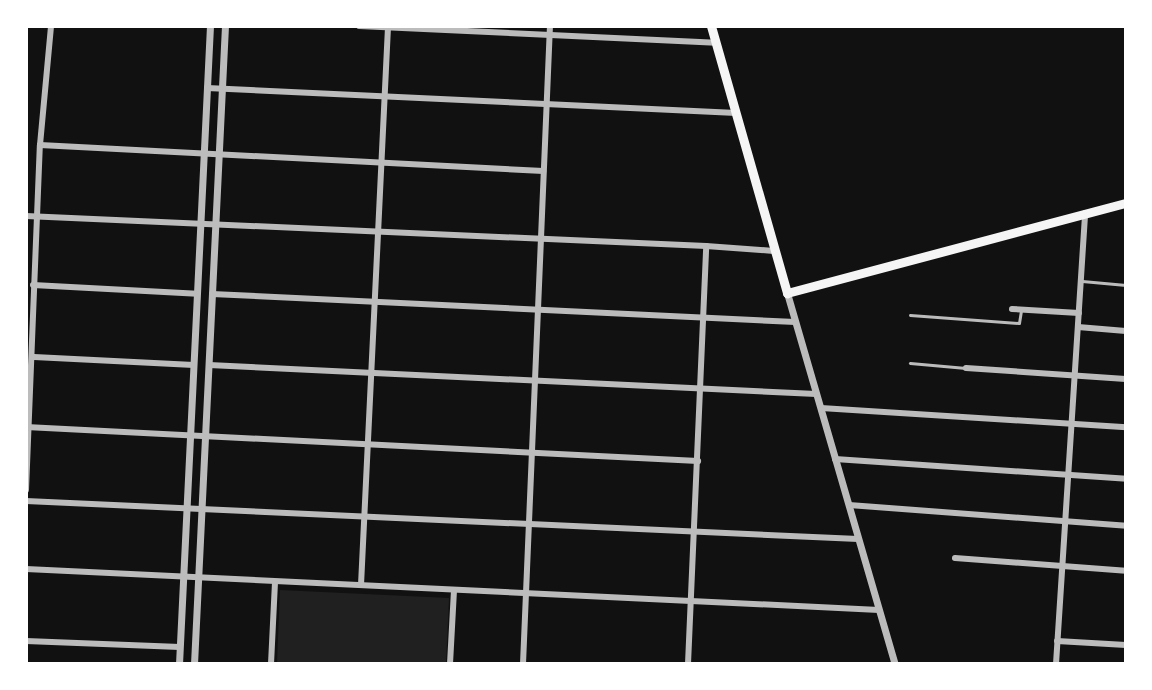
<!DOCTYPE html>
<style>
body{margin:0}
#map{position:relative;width:1152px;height:690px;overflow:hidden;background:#111;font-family:"Titillium Web",sans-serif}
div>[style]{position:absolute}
.green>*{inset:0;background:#202020}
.service>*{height:3px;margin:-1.5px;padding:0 1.5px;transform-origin:1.5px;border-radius:1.5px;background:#bcbcbc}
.minor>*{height:6px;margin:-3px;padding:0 3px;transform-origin:3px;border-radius:3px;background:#bcbcbc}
.tertiary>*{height:7px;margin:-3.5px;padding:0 3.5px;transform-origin:3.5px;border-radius:3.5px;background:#bcbcbc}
.primary>*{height:9px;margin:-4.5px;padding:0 4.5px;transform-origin:4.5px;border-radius:4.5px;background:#f5f5f5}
span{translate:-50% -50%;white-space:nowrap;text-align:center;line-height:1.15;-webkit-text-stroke:7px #fff;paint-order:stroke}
.frame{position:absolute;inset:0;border:28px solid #fff;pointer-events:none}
</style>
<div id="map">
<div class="green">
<i style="clip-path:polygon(280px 590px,449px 598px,446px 664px,277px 664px)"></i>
</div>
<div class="service">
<i style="left:1082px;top:281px;width:44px;rotate:5.2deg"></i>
<i style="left:910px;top:315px;width:109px;rotate:4.2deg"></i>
<i style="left:1019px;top:323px;width:12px;rotate:-81deg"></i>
<i style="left:910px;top:363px;width:56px;rotate:5.1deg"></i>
</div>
<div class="minor">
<i style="left:359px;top:26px;width:357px;rotate:2.7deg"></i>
<i style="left:207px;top:88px;width:530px;rotate:2.71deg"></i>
<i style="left:40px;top:145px;width:504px;rotate:2.96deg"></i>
<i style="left:26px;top:216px;width:681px;rotate:2.53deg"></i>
<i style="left:33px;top:285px;width:164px;rotate:3.1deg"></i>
<i style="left:212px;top:294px;width:584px;rotate:2.75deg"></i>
<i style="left:1012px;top:309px;width:67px;rotate:3.4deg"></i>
<i style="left:1078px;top:327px;width:48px;rotate:4.8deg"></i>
<i style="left:34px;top:357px;width:160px;rotate:2.9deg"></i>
<i style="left:209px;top:365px;width:608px;rotate:2.74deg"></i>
<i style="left:966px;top:368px;width:160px;rotate:3.9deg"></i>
<i style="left:821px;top:408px;width:306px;rotate:3.6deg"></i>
<i style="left:26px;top:427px;width:673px;rotate:2.9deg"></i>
<i style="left:835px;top:459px;width:292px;rotate:3.9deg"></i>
<i style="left:26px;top:490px;width:345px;rotate:-87.7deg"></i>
<i style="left:40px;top:145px;width:120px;rotate:-84.7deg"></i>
<i style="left:26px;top:501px;width:833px;rotate:2.62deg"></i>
<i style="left:849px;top:505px;width:278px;rotate:4.3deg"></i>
<i style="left:955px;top:558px;width:171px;rotate:4.3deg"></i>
<i style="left:26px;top:569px;width:854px;rotate:2.75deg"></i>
<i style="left:361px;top:585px;width:560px;rotate:-87.23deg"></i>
<i style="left:26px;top:641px;width:154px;rotate:2.2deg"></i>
<i style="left:1057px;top:641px;width:69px;rotate:3.3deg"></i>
<i style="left:271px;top:664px;width:82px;rotate:-87.2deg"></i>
<i style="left:450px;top:664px;width:74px;rotate:-86.9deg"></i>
<i style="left:523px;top:664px;width:639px;rotate:-87.58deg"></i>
<i style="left:688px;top:664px;width:418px;rotate:-87.5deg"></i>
<i style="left:706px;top:246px;width:68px;rotate:4.2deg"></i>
<i style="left:1056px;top:664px;width:452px;rotate:-86.3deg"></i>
</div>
<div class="tertiary">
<i style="left:787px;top:293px;width:386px;rotate:73.8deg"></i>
<i style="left:179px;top:664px;width:639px;rotate:-87.22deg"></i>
<i style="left:194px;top:664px;width:639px;rotate:-87.22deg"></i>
</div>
<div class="primary">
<i style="left:711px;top:26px;width:278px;rotate:74.1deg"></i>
<i style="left:787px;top:293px;width:351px;rotate:-14.9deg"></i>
</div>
<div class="frame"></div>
</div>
